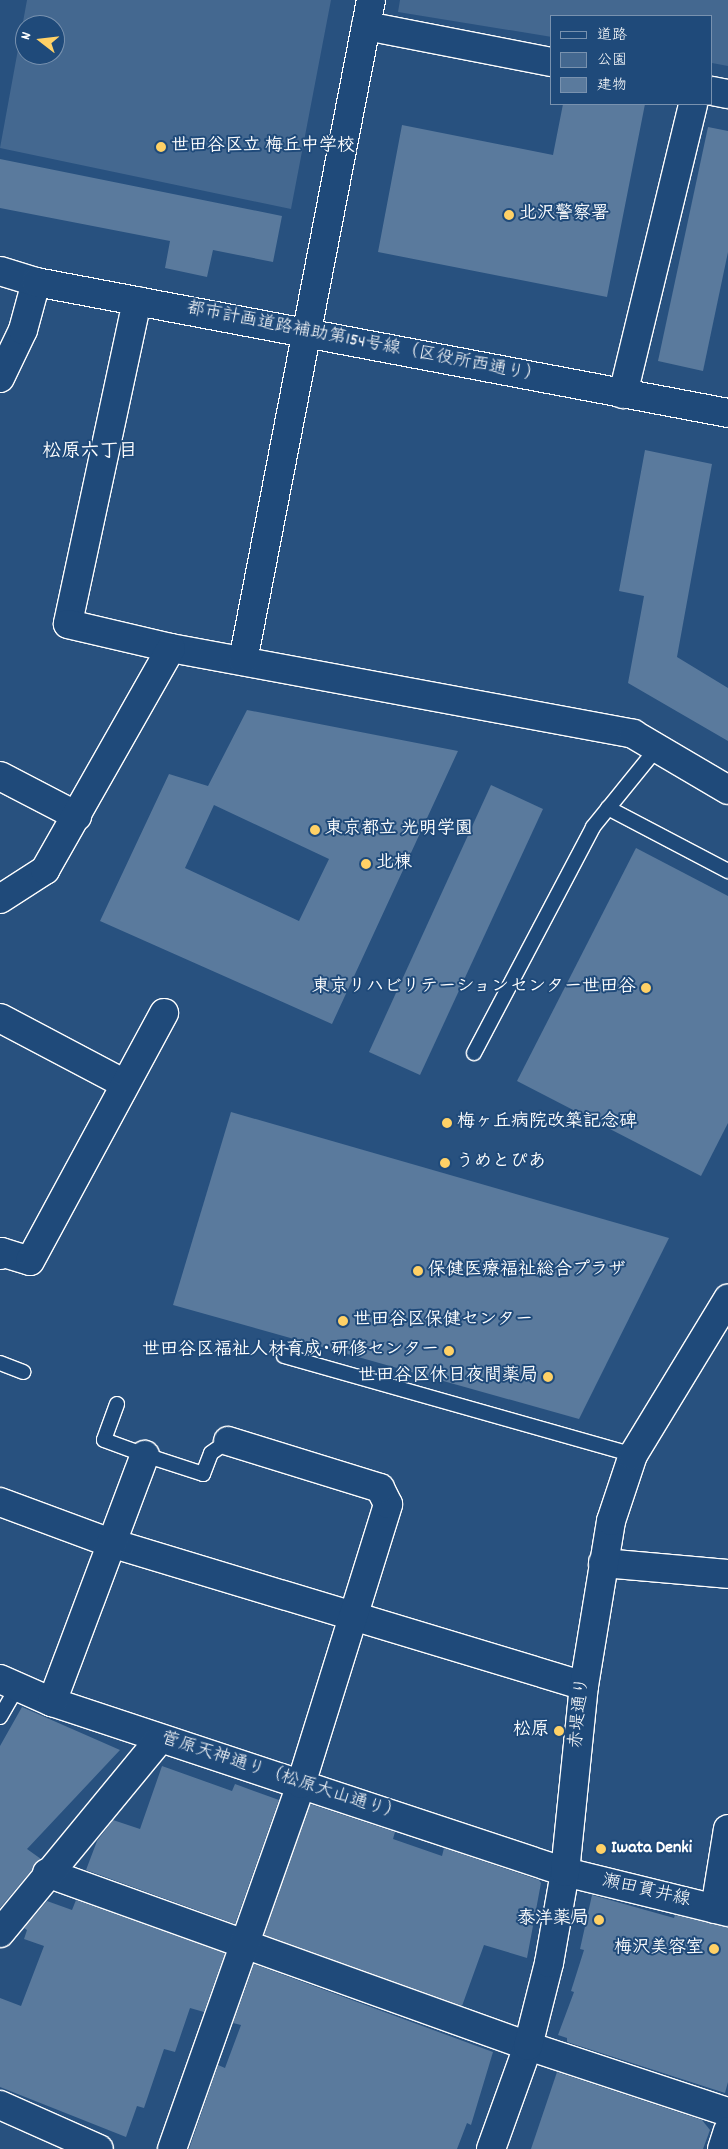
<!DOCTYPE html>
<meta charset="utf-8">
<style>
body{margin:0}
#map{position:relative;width:728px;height:2149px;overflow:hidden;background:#28517f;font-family:Dekko,"Klee One",sans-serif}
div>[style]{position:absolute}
.green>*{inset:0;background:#446890}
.building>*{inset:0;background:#5a7a9d}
.roads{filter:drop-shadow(1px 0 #fff) drop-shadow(-1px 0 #fff) drop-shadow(0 1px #fff) drop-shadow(0 -1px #fff)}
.lane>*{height:14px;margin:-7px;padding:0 7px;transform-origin:7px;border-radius:7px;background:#1f4a7a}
.street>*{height:28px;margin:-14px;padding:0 14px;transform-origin:14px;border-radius:14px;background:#1f4a7a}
.secondary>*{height:28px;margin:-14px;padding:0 14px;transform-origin:14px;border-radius:14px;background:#1f4a7a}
.dots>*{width:14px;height:14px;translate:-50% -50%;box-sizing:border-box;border:2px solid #1f4a7a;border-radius:50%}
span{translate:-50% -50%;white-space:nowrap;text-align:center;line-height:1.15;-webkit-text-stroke:4px #1f4a7a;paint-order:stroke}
.poi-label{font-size:18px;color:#fff;font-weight:700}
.left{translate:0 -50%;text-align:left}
.right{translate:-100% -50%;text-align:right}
.street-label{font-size:18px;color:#fff}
.neighbourhood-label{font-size:19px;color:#fff;font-weight:700}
.legend{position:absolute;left:550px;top:15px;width:162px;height:90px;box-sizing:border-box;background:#1f4a7a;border:1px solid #7992af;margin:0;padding:6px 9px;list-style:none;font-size:15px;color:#fff}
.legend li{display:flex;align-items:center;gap:10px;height:25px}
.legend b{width:25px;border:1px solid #7992af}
.north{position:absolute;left:15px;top:15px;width:50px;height:50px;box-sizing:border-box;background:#1f4a7a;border:1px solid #7992af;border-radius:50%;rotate:286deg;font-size:14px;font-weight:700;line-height:20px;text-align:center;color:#fff}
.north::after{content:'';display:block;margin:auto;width:18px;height:22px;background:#ffd166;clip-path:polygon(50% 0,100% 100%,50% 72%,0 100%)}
</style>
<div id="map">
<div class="green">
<i style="clip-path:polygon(evenodd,27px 0,331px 0,291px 209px,0 148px,27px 0,25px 25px,55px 25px,55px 55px,25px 55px,25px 25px)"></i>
<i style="clip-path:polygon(400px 0,728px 0,728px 66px,712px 63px,712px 16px,552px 16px,552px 37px,398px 12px)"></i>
</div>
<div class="building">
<i style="clip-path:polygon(563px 104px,645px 104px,607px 297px,378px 252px,402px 125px,553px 155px)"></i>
<i style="clip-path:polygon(708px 127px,728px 131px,728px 252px,703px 371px,658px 361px)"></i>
<i style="clip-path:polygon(0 159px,282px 216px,273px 262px,213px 250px,207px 277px,165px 268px,170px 241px,0 208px)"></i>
<i style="clip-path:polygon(645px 450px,712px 464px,677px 657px,728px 688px,728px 741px,628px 683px,644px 596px,619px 591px)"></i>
<i style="clip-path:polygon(evenodd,247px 710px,458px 751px,332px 1024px,100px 921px,169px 774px,208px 786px,247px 710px,214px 805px,329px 859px,299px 921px,185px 868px,214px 805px)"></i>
<i style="clip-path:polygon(491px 785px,543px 809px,420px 1075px,369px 1052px)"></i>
<i style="clip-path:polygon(636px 848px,728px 896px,728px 1123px,701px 1176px,517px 1081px)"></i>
<i style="clip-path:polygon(231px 1112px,669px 1238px,579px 1419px,173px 1305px)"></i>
<i style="clip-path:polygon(22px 1707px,120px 1750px,27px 1849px,41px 1859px,0 1908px,0 1746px)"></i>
<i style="clip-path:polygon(162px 1766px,232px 1791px,235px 1784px,279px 1800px,235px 1924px,86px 1870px,97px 1841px,113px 1820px,140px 1829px)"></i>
<i style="clip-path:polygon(310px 1804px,395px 1832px,393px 1839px,442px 1856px,444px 1848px,539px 1880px,541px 1883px,527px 1958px,484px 1945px,462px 2006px,264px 1935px)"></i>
<i style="clip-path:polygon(592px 1895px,674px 1918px,675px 1915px,728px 1927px,728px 2082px,725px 2093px,567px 2042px,567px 2038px,558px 2035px,574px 1992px,571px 1991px,584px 1950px,580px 1949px)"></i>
<i style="clip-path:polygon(76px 1900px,225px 1953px,204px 2012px,190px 2008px,175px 2052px,164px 2049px,144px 2108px,137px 2106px,126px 2137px,0 2087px,0 1998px,21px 2006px,44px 1946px,24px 1939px,27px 1930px,24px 1928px,47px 1901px,72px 1910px)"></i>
<i style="clip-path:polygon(254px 1964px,493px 2052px,471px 2125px,467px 2123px,457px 2149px,189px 2149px,218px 2065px,225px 2068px,241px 2025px,233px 2023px)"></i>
<i style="clip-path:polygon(557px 2072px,702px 2120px,710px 2130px,703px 2149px,531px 2149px)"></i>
</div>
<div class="roads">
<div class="lane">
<i style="left:608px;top:808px;width:136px;rotate:27.7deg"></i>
<i style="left:474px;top:1053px;width:255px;rotate:-62.2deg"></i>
<i style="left:593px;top:827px;width:102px;rotate:-51deg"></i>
<i style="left:284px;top:1356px;width:363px;rotate:15.8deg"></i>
<i style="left:0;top:1363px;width:25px;rotate:21deg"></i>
<i style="left:117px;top:1404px;width:38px;rotate:110deg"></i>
<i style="left:104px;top:1440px;width:44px;rotate:20.1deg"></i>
<i style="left:145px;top:1455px;width:61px;rotate:18.1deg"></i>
<i style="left:203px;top:1474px;width:22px;rotate:-69deg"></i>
<i style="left:211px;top:1453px;width:21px;rotate:-35deg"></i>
<i style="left:0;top:1717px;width:34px;rotate:-60deg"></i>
</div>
<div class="street">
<i style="left:366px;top:26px;width:189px;rotate:11deg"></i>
<i style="left:712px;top:91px;width:16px;rotate:11deg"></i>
<i style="left:137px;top:301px;width:330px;rotate:102.1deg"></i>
<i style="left:68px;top:624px;width:106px;rotate:13.1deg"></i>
<i style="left:171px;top:648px;width:470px;rotate:10.5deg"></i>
<i style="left:633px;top:734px;width:110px;rotate:30.5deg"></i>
<i style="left:0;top:378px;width:53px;rotate:-64.4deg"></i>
<i style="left:23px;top:330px;width:50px;rotate:-74.8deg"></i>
<i style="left:623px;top:394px;width:298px;rotate:-76.4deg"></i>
<i style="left:243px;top:661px;width:673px;rotate:-79.04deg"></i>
<i style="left:0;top:776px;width:87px;rotate:27.5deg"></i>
<i style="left:0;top:899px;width:54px;rotate:-32.8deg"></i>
<i style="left:45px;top:870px;width:255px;rotate:-60.4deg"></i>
<i style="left:0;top:1018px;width:141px;rotate:27.8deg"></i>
<i style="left:0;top:1255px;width:3px;rotate:-72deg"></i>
<i style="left:1px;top:1252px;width:30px;rotate:17deg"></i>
<i style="left:30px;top:1261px;width:282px;rotate:-61.6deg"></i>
<i style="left:0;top:1502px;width:118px;rotate:20.3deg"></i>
<i style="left:111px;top:1543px;width:494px;rotate:16.8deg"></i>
<i style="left:603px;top:1563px;width:125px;rotate:5deg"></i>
<i style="left:0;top:1679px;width:57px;rotate:23.9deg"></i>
<i style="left:52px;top:1702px;width:540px;rotate:18.33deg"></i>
<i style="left:52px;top:1702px;width:264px;rotate:-69.4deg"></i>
<i style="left:47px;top:1873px;width:511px;rotate:19.78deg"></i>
<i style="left:528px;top:2046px;width:211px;rotate:18.3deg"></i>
<i style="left:715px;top:1909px;width:81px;rotate:-80.8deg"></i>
<i style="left:0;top:1933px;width:251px;rotate:-50.5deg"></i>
<i style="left:0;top:2105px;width:108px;rotate:24deg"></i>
<i style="left:172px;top:2149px;width:387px;rotate:-70.5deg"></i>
<i style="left:301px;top:1784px;width:293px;rotate:-72.7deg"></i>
<i style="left:388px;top:1504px;width:18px;rotate:-117deg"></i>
<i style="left:380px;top:1488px;width:159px;rotate:-162.8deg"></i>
<i style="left:722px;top:2149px;width:19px;rotate:-72deg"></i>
</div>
<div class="secondary">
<i style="left:0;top:271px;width:38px;rotate:17deg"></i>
<i style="left:36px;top:282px;width:704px;rotate:10.72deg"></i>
<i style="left:565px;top:1872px;width:168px;rotate:13.8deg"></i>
<i style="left:491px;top:2149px;width:109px;rotate:-70.2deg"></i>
<i style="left:528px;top:2046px;width:86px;rotate:-75.8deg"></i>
<i style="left:549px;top:1963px;width:92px;rotate:-80deg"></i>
<i style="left:565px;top:1872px;width:187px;rotate:-84.2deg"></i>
<i style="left:584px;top:1686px;width:167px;rotate:-80.7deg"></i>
<i style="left:611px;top:1521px;width:70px;rotate:-71.6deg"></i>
<i style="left:633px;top:1455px;width:183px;rotate:-58.7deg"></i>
</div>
</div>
<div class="dots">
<i style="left:161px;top:147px;background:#ffd166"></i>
<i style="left:509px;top:215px;background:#ffd166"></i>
<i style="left:315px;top:830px;background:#ffd166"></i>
<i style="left:366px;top:864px;background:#ffd166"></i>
<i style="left:646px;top:988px;background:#ffd166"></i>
<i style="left:447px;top:1123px;background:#ffd166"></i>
<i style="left:445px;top:1163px;background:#ffd166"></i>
<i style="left:418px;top:1271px;background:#ffd166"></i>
<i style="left:343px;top:1321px;background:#ffd166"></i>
<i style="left:449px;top:1351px;background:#ffd166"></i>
<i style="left:548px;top:1377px;background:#ffd166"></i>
<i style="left:559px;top:1731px;background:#ffd166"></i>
<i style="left:601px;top:1849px;background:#ffd166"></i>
<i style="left:599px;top:1920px;background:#ffd166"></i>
<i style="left:714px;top:1949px;background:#ffd166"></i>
</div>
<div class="poi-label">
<span class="left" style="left:171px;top:147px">世田谷区立 梅丘中学校</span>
<span class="left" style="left:519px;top:215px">北沢警察署</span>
<span class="left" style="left:325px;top:830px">東京都立 光明学園</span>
<span class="left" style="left:376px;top:864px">北棟</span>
<span class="right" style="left:636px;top:988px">東京リハビリテーションセンター世田谷</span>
<span class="left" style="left:457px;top:1123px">梅ヶ丘病院改築記念碑</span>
<span class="left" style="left:456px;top:1163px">うめとぴあ</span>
<span class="left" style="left:428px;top:1271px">保健医療福祉総合プラザ</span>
<span class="left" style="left:353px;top:1321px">世田谷区保健センター</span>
<span class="right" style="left:439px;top:1351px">世田谷区福祉人材育成･研修センター</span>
<span class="right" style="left:538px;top:1377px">世田谷区休日夜間薬局</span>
<span class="right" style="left:549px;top:1731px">松原</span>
<span class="left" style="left:611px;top:1849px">Iwata Denki</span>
<span class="right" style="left:589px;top:1920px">泰洋薬局</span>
<span class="right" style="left:704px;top:1949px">梅沢美容室</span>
</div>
<div class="street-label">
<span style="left:364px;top:344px;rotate:11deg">都市計画道路補助第154号線（区役所西通り）</span>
<span style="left:581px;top:1713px;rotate:-84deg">赤堤通り</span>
<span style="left:281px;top:1778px;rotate:18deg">菅原天神通り（松原大山通り）</span>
<span style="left:646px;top:1892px;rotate:13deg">瀬田貫井線</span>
</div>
<div class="neighbourhood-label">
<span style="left:90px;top:453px">松原六丁目</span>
</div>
<ul class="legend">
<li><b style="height:6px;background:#1f4a7a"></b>道路</li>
<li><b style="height:14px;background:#446890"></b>公園</li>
<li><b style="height:14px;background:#5a7a9d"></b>建物</li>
</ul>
<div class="north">N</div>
</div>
